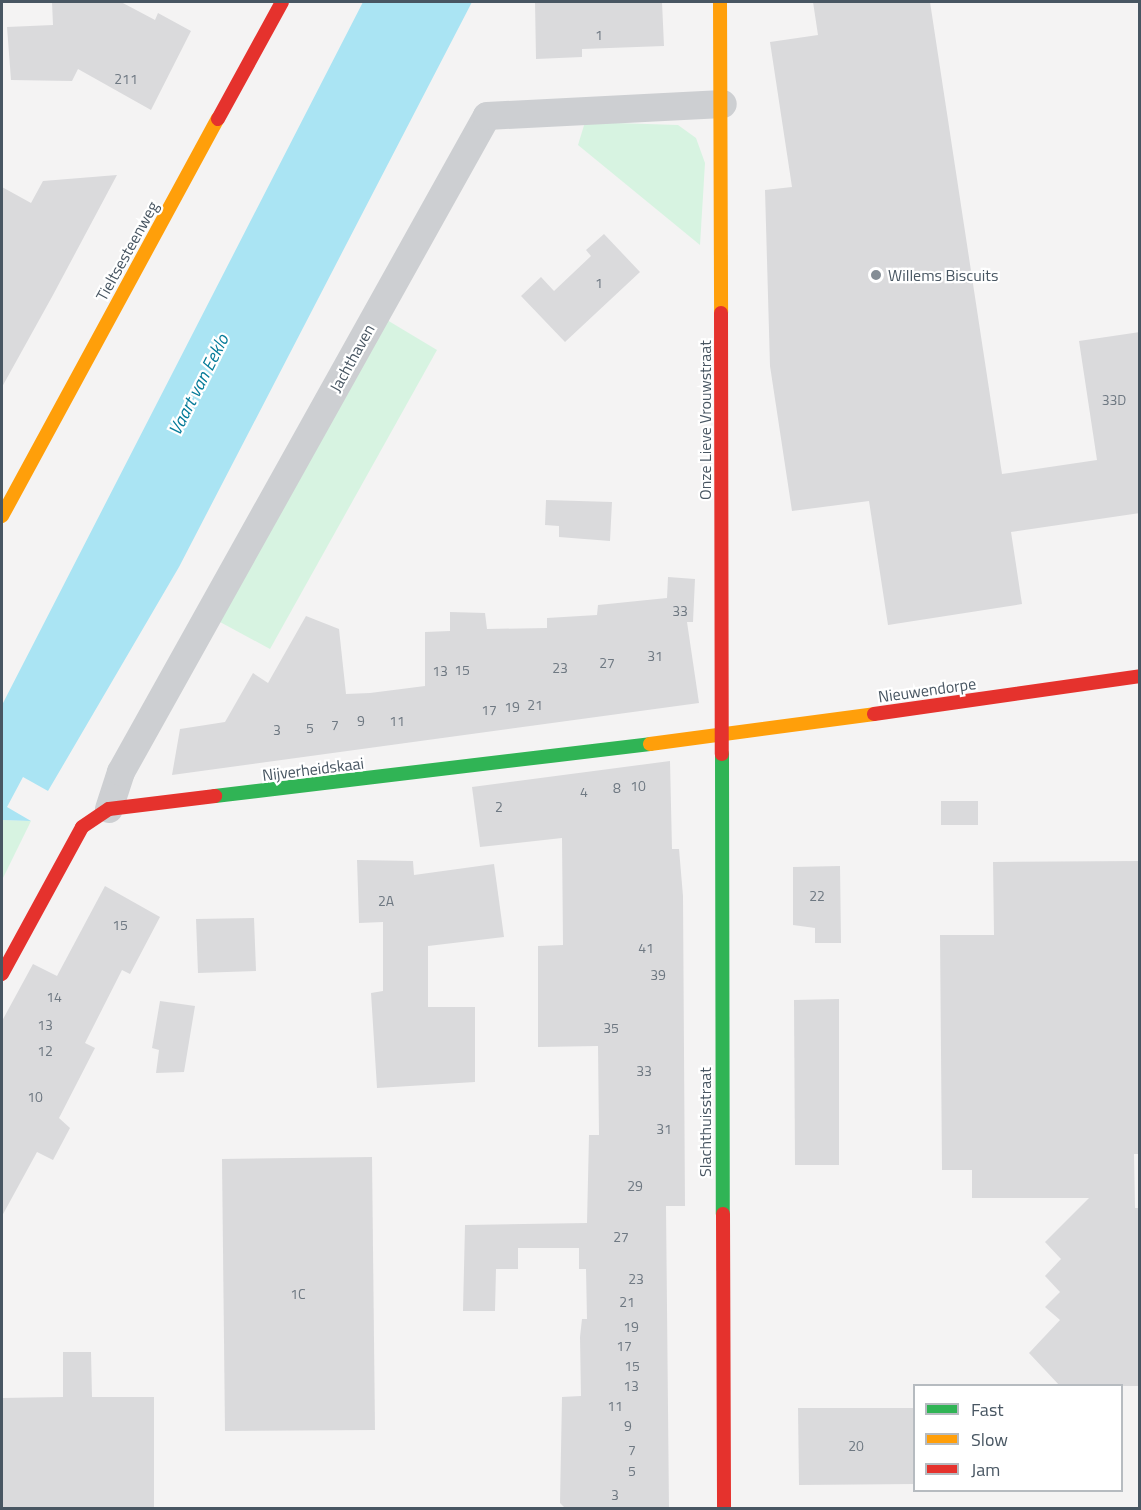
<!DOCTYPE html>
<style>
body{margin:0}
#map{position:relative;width:1141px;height:1510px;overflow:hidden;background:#f4f3f3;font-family:"Titillium Web",sans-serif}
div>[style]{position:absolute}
.green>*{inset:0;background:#d7f3e1}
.water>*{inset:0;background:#aae4f3}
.building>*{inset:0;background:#dadadc}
.street>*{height:28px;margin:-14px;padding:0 14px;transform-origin:14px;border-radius:14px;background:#cdcfd2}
.fast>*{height:14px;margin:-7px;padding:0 7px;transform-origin:7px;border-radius:7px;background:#30b455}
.slow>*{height:14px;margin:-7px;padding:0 7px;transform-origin:7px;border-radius:7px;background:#ff9f0a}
.jam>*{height:14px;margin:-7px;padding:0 7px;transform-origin:7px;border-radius:7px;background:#e5322d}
.dots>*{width:16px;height:16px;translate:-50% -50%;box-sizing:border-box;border:3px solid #fff;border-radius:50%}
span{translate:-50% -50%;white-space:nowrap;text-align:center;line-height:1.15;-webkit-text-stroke:4.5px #fff;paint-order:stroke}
.number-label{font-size:14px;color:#6e7882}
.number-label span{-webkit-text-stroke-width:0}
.street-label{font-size:16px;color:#485662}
.poi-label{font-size:16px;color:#485662}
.left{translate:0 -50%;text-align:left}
.water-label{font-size:18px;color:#057b99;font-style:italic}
.frame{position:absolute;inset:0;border:3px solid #485662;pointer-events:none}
.legend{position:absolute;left:913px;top:1384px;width:210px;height:108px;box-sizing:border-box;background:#fff;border:2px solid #b6bbc0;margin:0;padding:8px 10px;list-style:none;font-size:18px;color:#485662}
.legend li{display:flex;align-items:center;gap:12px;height:30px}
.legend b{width:30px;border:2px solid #b6bbc0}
</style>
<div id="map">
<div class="green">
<i style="clip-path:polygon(585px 122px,678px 125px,696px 138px,705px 163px,700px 245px,578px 145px)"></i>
<i style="clip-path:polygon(377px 314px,437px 350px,270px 649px,209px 616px)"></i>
<i style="clip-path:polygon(2px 820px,31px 821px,2px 880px)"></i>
</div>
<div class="water">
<i style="clip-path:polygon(363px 2px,472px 2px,179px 567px,48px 791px,23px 777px,7px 807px,31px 821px,2px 820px,2px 705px)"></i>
</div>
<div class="building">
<i style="clip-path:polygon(52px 2px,121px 2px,155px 20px,158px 13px,191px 31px,151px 110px,78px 69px,72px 81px,11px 80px,7px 27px,53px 25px)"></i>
<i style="clip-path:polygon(535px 2px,662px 2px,664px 46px,582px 49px,582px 57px,536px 59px)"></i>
<i style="clip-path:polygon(813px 2px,930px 2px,1002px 474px,1097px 460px,1079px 341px,1140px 332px,1140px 513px,1011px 532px,1022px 604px,888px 625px,869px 501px,792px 511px,770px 366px,765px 190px,792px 187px,770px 42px,818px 35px)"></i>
<i style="clip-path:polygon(117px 175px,53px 295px,2px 387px,2px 187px,31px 203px,43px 181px)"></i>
<i style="clip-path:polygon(604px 234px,640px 272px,565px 342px,521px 296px,541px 277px,554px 291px,591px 256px,586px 250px)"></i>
<i style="clip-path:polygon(546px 500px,612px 502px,610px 541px,559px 537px,559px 526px,545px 525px)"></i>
<i style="clip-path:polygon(668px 577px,695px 579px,693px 622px,687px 622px,699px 703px,172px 775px,180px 729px,225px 722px,253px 673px,268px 683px,306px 616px,339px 629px,346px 694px,370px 693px,425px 686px,425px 632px,450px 631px,450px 612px,485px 613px,487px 629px,547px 628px,547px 618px,597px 615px,598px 605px,667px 598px)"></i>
<i style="clip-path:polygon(670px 761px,672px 849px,679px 849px,683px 896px,685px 1206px,666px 1206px,669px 1509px,566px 1509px,560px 1503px,562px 1397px,581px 1396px,580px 1337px,582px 1319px,587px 1319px,586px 1269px,579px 1269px,579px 1248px,518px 1248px,518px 1269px,496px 1269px,495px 1311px,463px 1311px,465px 1225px,587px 1223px,589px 1135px,599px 1135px,598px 1046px,538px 1047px,538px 946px,563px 945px,562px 838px,480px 847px,472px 787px)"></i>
<i style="clip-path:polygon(941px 801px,978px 801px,978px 825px,941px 825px)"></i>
<i style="clip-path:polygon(357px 860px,413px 861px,414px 875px,494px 864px,504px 937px,428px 946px,428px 1007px,475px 1007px,475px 1082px,377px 1088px,371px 993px,383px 991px,383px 922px,359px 923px)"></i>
<i style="clip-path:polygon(1140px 861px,1140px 1154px,1134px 1154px,1135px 1208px,1140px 1208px,1140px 1386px,1060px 1386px,1029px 1353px,1060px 1320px,1045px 1307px,1060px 1292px,1045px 1276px,1061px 1259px,1045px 1242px,1089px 1198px,972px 1198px,972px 1170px,942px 1170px,940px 935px,994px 935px,993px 862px)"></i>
<i style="clip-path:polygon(840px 866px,841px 943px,815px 943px,815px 928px,793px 925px,793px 867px)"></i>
<i style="clip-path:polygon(105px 886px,160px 917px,130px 974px,122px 970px,85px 1043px,95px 1048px,59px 1118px,70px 1128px,53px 1160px,37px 1152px,2px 1216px,2px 1021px,33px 964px,57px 976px)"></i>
<i style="clip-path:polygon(254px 918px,256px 971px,198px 973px,196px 919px)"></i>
<i style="clip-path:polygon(839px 999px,839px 1165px,795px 1165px,794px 1000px)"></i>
<i style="clip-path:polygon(160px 1001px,195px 1006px,184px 1072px,156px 1073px,159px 1050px,152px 1048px)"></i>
<i style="clip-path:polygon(372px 1157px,375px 1430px,225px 1431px,222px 1159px)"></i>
<i style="clip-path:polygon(63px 1352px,91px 1352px,92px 1397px,154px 1397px,154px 1509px,2px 1509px,2px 1398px,63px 1397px)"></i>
<i style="clip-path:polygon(798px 1408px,915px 1408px,915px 1484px,799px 1485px)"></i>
</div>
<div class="street">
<i style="left:109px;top:809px;width:39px;rotate:-72deg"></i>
<i style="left:121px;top:772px;width:751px;rotate:-60.84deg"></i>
<i style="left:487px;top:116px;width:236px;rotate:-2.9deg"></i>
</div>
<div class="fast">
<i style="left:722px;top:754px;width:460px;rotate:89.9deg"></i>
<i style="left:215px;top:796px;width:438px;rotate:-6.8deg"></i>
</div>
<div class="slow">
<i style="left:720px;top:2px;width:311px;rotate:89.8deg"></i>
<i style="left:2px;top:516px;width:452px;rotate:-61.5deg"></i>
<i style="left:650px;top:744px;width:226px;rotate:-7.6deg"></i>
</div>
<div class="jam">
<i style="left:218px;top:119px;width:133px;rotate:-61.3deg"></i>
<i style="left:721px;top:313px;width:441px;rotate:89.9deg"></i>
<i style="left:874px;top:714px;width:269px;rotate:-8.1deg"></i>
<i style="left:2px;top:974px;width:167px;rotate:-61.4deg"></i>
<i style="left:82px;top:827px;width:32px;rotate:-34deg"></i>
<i style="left:109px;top:809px;width:107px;rotate:-7deg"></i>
<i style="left:723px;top:1214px;width:294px;rotate:89.8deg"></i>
</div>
<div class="dots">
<i style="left:876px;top:275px;background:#848d95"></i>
</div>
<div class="number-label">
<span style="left:599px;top:35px">1</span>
<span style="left:126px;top:79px">211</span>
<span style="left:599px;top:283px">1</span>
<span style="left:1114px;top:400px">33D</span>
<span style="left:680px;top:611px">33</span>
<span style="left:655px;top:656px">31</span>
<span style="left:607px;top:663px">27</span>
<span style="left:560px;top:668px">23</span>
<span style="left:462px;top:670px">15</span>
<span style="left:440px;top:671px">13</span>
<span style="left:535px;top:705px">21</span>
<span style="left:512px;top:707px">19</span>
<span style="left:489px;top:710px">17</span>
<span style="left:361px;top:721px">9</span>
<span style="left:397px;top:721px">11</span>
<span style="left:335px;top:725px">7</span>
<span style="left:310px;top:728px">5</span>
<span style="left:277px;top:730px">3</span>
<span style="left:638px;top:786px">10</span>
<span style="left:617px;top:788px">8</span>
<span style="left:584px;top:792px">4</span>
<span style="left:499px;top:807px">2</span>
<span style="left:817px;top:896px">22</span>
<span style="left:386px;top:901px">2A</span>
<span style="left:120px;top:925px">15</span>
<span style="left:646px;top:948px">41</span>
<span style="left:658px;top:975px">39</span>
<span style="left:54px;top:997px">14</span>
<span style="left:45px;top:1025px">13</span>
<span style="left:611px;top:1028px">35</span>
<span style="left:45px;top:1051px">12</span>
<span style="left:644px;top:1071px">33</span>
<span style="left:35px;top:1097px">10</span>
<span style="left:664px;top:1129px">31</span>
<span style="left:635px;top:1186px">29</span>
<span style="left:621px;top:1237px">27</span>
<span style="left:636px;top:1279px">23</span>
<span style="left:298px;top:1294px">1C</span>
<span style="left:627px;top:1302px">21</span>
<span style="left:631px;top:1327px">19</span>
<span style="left:624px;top:1346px">17</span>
<span style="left:632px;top:1366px">15</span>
<span style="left:631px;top:1386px">13</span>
<span style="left:615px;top:1406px">11</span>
<span style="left:628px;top:1426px">9</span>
<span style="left:856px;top:1446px">20</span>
<span style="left:632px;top:1450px">7</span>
<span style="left:632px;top:1471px">5</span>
<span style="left:615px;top:1495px">3</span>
</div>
<div class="street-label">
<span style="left:127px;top:251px;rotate:-61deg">Tieltsesteenweg</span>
<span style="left:352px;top:358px;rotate:-61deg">Jachthaven</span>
<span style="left:705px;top:420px;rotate:-90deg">Onze Lieve Vrouwstraat</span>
<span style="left:927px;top:690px;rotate:-8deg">Nieuwendorpe</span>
<span style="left:313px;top:769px;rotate:-7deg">Nijverheidskaai</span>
<span style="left:705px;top:1122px;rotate:-90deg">Slachthuisstraat</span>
</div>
<div class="poi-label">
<span class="left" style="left:888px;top:275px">Willems Biscuits</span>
</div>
<div class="water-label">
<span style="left:199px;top:385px;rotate:-63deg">Vaart van Eeklo</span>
</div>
<div class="frame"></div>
<ul class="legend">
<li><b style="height:8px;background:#30b455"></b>Fast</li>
<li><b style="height:8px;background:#ff9f0a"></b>Slow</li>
<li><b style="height:8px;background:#e5322d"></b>Jam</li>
</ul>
</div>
